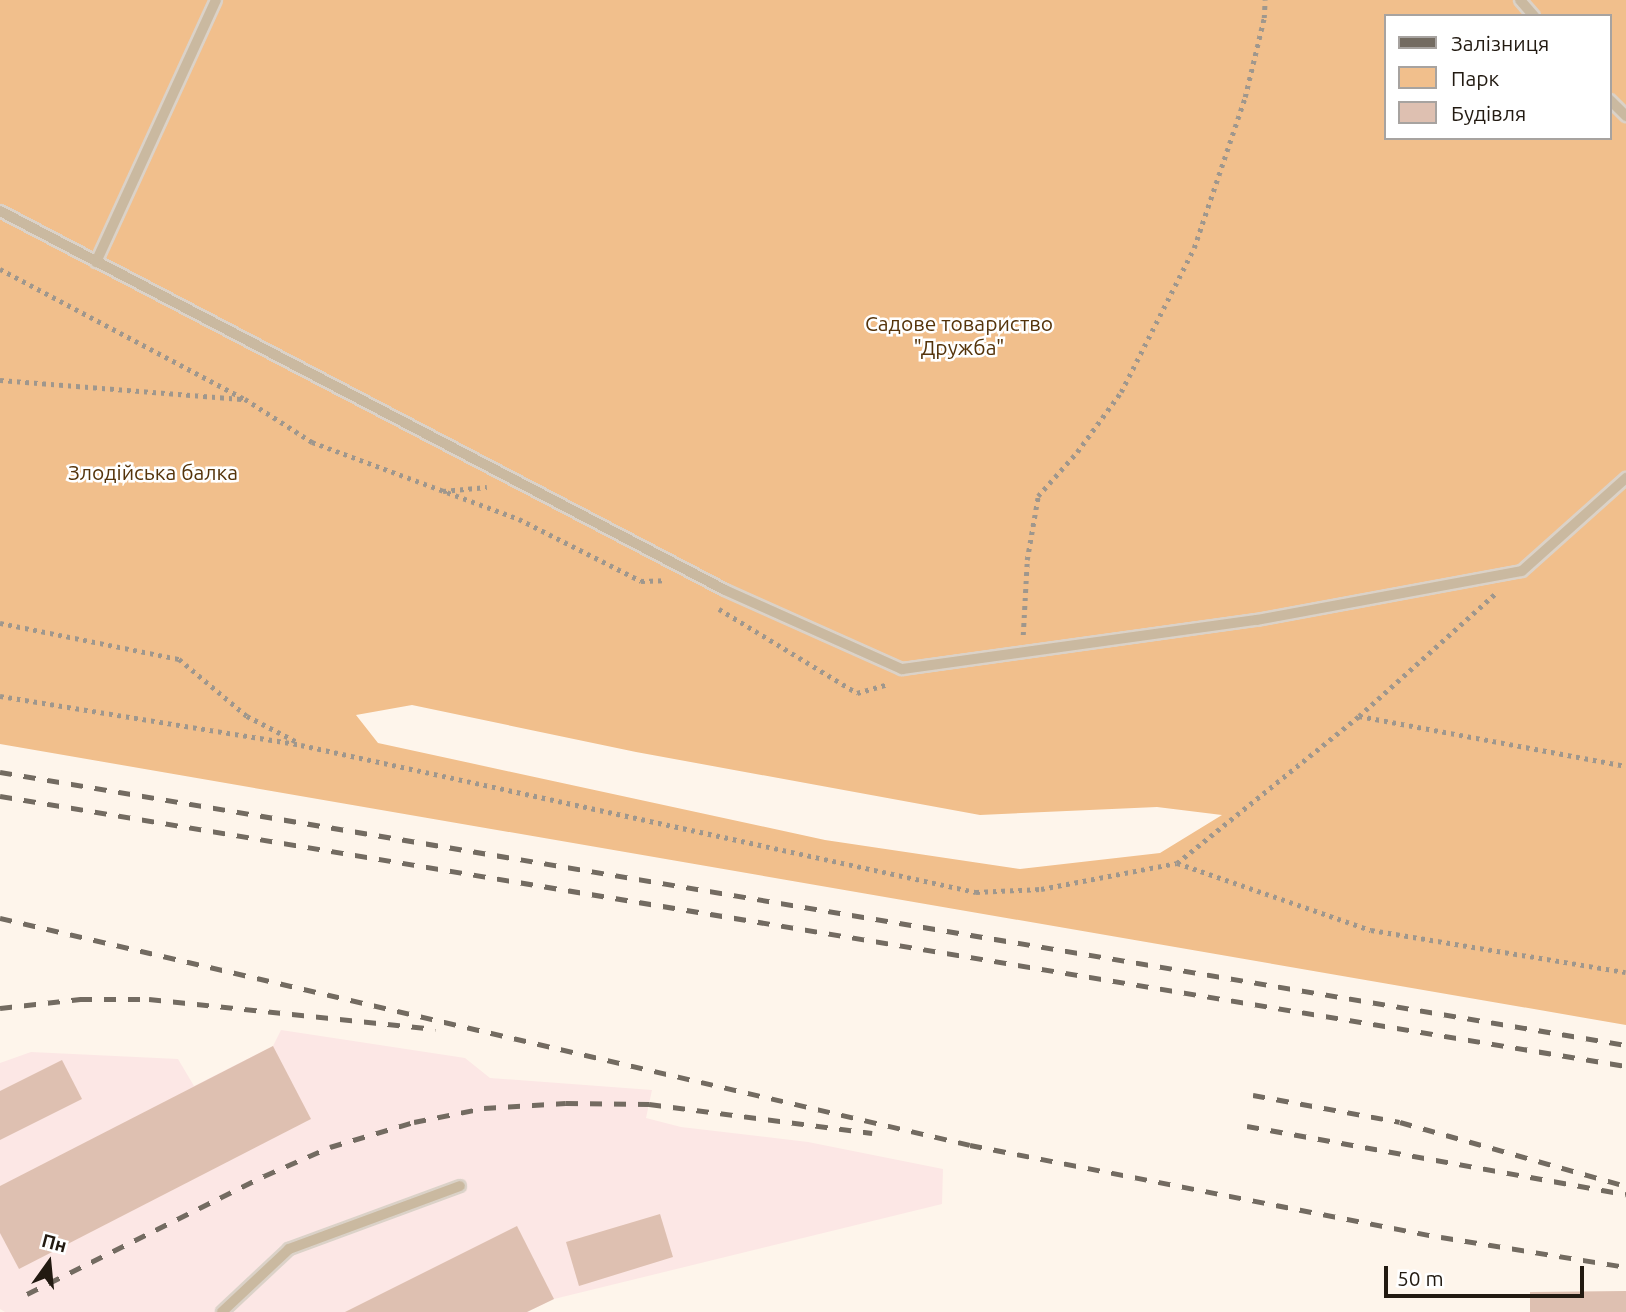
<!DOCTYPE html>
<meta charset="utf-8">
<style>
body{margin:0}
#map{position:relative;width:1626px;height:1312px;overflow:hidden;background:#fef5eb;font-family:Ubuntu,sans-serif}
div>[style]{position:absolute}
.industrial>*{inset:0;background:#fce7e5}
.green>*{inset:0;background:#f1bf8c}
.building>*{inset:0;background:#dec0b1}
.path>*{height:4.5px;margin-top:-2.25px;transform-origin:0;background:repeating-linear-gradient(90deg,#9f978d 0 3.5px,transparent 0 8.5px)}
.roads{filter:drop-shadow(2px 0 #dbd2c8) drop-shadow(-2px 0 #dbd2c8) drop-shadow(0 2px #dbd2c8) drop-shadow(0 -2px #dbd2c8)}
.lane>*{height:10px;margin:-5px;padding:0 5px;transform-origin:5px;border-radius:5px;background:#cab9a0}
.rail>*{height:5px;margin-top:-2.5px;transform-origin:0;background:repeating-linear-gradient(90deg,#736b61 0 12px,transparent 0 24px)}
span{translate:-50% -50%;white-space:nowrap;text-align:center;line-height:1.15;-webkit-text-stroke:5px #fff;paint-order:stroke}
.park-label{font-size:21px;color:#55340b}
.legend{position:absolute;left:1384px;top:14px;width:228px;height:126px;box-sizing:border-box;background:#fff;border:2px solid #a7a3a0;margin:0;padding:9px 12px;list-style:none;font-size:21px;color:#221a11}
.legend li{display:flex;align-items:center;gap:14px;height:35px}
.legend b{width:35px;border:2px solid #a7a3a0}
.north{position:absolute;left:14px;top:1228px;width:70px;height:70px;-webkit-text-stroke:5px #fff;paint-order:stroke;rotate:15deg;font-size:19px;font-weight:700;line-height:28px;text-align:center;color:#221a11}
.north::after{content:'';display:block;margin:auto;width:24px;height:32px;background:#221a11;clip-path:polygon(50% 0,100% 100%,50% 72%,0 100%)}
.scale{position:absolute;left:1384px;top:1266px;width:200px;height:32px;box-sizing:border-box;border:4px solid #221a11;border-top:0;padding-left:9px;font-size:21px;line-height:24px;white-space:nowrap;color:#221a11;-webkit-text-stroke:5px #fff;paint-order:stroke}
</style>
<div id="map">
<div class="industrial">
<i style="clip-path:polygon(281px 1030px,465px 1058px,490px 1078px,652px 1090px,646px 1118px,681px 1127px,808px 1142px,943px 1169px,942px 1204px,554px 1299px,527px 1312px,5px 1312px,0 1309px,0 1063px,31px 1052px,178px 1059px,194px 1086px,273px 1046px)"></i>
</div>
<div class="green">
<i style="clip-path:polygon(evenodd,0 0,1626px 0,1626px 1025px,0 744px,0 0,1386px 16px,1610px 16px,1610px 138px,1386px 138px,1386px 16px,0 0,412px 705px,636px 752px,980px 815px,1157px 807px,1222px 815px,1160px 853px,1020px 869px,825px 840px,378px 743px,356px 715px,412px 705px)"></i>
</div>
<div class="building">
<i style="clip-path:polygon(273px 1046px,311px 1119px,19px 1269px,0 1233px,0 1186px)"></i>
<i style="clip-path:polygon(62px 1060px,82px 1099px,0 1140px,0 1091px)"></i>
<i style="clip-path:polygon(660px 1214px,673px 1257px,579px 1286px,566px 1242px)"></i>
<i style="clip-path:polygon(517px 1226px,554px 1299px,527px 1312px,345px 1312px)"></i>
<i style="clip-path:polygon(1626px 1291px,1626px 1312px,1530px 1312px,1530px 1292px)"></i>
</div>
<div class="path">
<i style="left:0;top:269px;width:277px;rotate:28deg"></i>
<i style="left:245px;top:399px;width:80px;rotate:32.7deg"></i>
<i style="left:312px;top:442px;width:221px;rotate:20.4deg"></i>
<i style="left:519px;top:519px;width:137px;rotate:26.9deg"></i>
<i style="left:641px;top:581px;width:25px;rotate:-2deg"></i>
<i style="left:0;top:380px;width:242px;rotate:4.5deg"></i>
<i style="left:443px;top:491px;width:44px;rotate:-5.2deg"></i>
<i style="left:719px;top:609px;width:162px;rotate:31.3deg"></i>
<i style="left:857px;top:693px;width:33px;rotate:-16deg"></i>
<i style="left:0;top:623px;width:183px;rotate:11.4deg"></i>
<i style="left:179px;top:659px;width:89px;rotate:40deg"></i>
<i style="left:247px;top:716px;width:56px;rotate:27.5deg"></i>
<i style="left:1023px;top:635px;width:75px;rotate:-86.9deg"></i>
<i style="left:1027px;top:560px;width:65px;rotate:-80.2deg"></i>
<i style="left:1038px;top:496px;width:59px;rotate:-48.4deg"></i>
<i style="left:1077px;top:452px;width:74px;rotate:-53.7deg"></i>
<i style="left:1121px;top:392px;width:161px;rotate:-63.1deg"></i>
<i style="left:1194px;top:248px;width:159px;rotate:-71.3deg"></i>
<i style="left:1245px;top:97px;width:81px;rotate:-76.5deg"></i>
<i style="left:1264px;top:18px;width:18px;rotate:-87deg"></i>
<i style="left:0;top:696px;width:305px;rotate:9.2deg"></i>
<i style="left:301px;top:745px;width:691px;rotate:12.29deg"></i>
<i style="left:976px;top:892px;width:65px;rotate:-2.6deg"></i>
<i style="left:1041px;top:889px;width:138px;rotate:-10.8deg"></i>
<i style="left:1177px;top:863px;width:205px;rotate:19.1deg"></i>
<i style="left:1371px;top:930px;width:258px;rotate:9.4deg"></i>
<i style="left:1359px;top:716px;width:272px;rotate:10.6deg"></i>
<i style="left:1177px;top:863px;width:234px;rotate:-38.9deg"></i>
<i style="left:1359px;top:716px;width:183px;rotate:-41.9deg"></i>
</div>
<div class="roads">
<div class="lane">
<i style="left:1520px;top:0;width:21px;rotate:49deg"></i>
<i style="left:1610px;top:100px;width:23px;rotate:45deg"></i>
<i style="left:0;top:211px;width:818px;rotate:27.6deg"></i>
<i style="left:725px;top:590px;width:194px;rotate:24.1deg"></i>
<i style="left:902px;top:669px;width:358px;rotate:-7.9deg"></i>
<i style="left:1257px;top:620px;width:269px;rotate:-10.5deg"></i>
<i style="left:1522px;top:571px;width:140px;rotate:-41.8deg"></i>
<i style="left:96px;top:262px;width:288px;rotate:-65.4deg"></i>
<i style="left:222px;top:1312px;width:92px;rotate:-43.2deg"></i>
<i style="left:289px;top:1249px;width:182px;rotate:-20.2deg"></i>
</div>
</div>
<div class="rail">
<i style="left:0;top:772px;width:1649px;rotate:9.53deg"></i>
<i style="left:0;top:796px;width:1648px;rotate:9.43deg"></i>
<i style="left:0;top:918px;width:996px;rotate:13.17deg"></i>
<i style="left:970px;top:1145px;width:480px;rotate:11.1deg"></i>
<i style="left:1441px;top:1237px;width:187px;rotate:9.2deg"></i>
<i style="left:0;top:1008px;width:81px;rotate:-6.4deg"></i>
<i style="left:80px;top:999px;width:69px"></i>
<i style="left:149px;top:999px;width:288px;rotate:6deg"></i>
<i style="left:1253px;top:1095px;width:149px;rotate:10.4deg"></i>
<i style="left:1400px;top:1122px;width:228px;rotate:15.8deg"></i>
<i style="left:1247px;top:1126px;width:385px;rotate:10.2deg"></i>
<i style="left:27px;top:1294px;width:265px;rotate:-26.5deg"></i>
<i style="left:264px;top:1176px;width:72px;rotate:-23.7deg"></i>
<i style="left:330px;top:1147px;width:88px;rotate:-16.6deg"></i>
<i style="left:414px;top:1122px;width:71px;rotate:-11.3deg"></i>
<i style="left:484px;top:1108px;width:82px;rotate:-3.5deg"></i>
<i style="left:566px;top:1103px;width:83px;rotate:0.7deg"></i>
<i style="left:649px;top:1104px;width:225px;rotate:7.4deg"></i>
</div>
<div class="park-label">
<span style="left:959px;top:335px">Садове товариство<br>"Дружба"</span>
<span style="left:153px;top:472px">Злодійська балка</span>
</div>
<ul class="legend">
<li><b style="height:9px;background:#736b61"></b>Залізниця</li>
<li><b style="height:19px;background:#f1bf8c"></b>Парк</li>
<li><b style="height:19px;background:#dec0b1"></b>Будівля</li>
</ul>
<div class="north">Пн</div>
<div class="scale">50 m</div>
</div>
